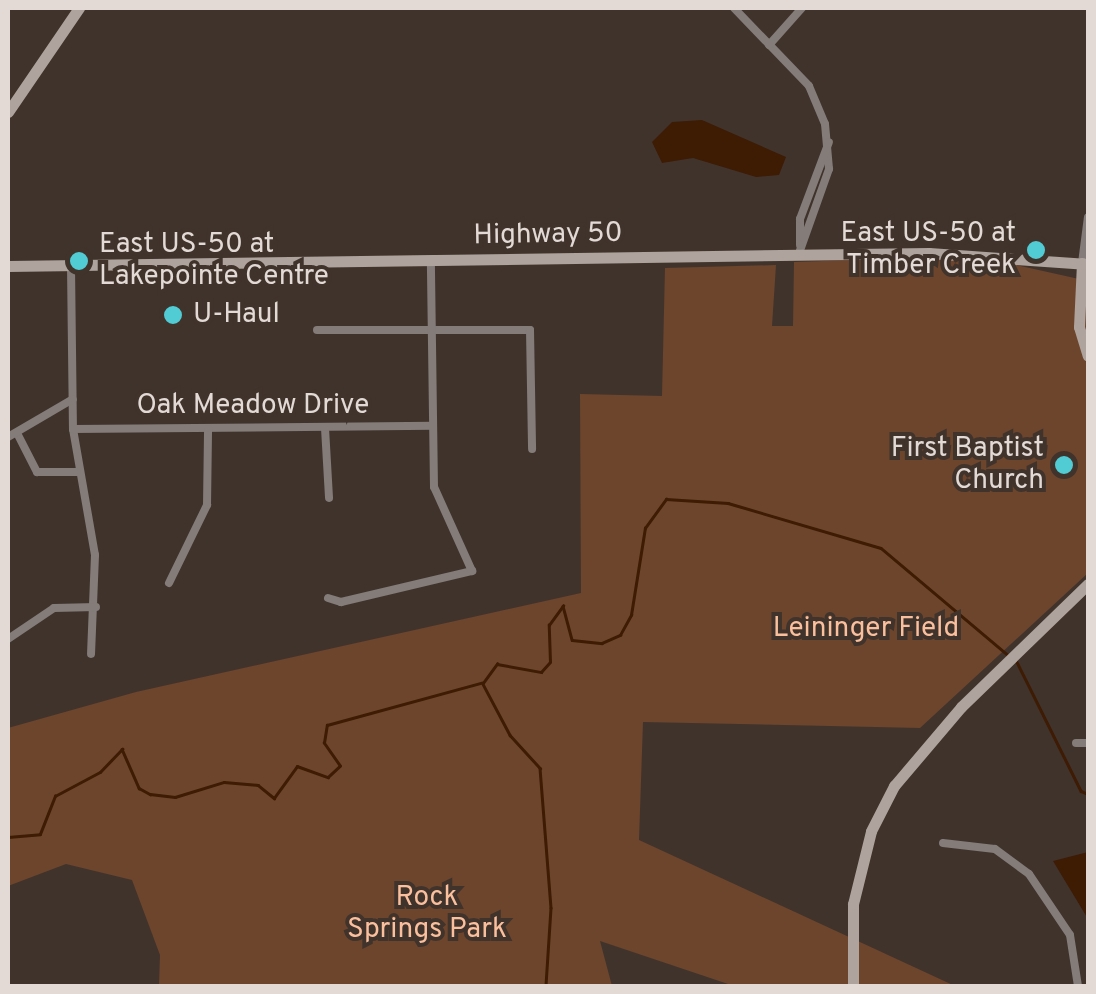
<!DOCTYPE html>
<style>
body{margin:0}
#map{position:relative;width:1096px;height:994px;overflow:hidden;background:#40332c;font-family:Overpass,sans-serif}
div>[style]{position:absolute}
.green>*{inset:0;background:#6d452c}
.water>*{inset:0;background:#3e1b03}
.stream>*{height:2.5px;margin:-1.25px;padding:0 1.25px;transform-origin:1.25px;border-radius:1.25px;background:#3e1b03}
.street>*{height:8px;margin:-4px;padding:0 4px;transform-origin:4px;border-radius:4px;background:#837c78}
.secondary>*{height:11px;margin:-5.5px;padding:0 5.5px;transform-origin:5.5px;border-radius:5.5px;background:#aea39d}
.dots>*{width:28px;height:28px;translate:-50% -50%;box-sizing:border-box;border:5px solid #40332c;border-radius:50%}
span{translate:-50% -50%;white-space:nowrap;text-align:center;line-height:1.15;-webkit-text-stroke:8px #40332c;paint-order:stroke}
.poi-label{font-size:28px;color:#e3dad5}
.right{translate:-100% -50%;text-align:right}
.left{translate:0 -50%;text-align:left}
.street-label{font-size:28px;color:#e3dad5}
.park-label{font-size:28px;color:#fabf9d}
.frame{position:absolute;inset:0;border:10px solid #e3dad5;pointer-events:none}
</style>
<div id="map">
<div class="green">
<i style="clip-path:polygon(940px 257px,993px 260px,1088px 281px,1088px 573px,920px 728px,643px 722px,639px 840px,955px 986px,734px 986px,600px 941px,612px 986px,159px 986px,160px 955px,132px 880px,66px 864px,8px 886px,8px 728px,136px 692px,581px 593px,580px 394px,662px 396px,665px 268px,776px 265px,772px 326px,793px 326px,794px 262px)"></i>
</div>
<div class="water">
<i style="clip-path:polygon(702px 120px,786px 157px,779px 175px,756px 177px,693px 158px,662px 163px,652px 142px,672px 122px)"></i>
<i style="clip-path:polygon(1088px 852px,1088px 919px,1053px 861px)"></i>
</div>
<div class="stream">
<i style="left:1017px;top:662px;width:144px;rotate:63.6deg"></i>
<i style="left:1081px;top:791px;width:8px;rotate:23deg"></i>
<i style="left:483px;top:683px;width:24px;rotate:-54deg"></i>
<i style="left:497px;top:664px;width:45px;rotate:10.3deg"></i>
<i style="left:541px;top:672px;width:13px;rotate:-48deg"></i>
<i style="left:550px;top:662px;width:37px;rotate:-92deg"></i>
<i style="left:549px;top:625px;width:24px;rotate:-54deg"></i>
<i style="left:563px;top:606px;width:35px;rotate:75deg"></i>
<i style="left:572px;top:640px;width:30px;rotate:6deg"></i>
<i style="left:602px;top:643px;width:20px;rotate:-24deg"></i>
<i style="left:620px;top:635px;width:23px;rotate:-61deg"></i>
<i style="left:631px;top:615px;width:88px;rotate:-80.9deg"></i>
<i style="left:645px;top:528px;width:36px;rotate:-54deg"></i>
<i style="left:666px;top:499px;width:62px;rotate:3.7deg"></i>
<i style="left:728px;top:503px;width:159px;rotate:16.4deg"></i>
<i style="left:881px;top:548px;width:165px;rotate:40.1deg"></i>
<i style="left:483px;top:684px;width:58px;rotate:62.1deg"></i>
<i style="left:510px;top:735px;width:45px;rotate:47.7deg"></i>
<i style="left:540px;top:768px;width:140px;rotate:85.5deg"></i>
<i style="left:551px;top:908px;width:78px;rotate:93.7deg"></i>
<i style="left:8px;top:837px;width:32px;rotate:-5deg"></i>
<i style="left:40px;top:834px;width:41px;rotate:-68.5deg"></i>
<i style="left:55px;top:796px;width:51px;rotate:-28.1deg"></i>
<i style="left:100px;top:772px;width:32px;rotate:-46deg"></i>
<i style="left:122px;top:749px;width:43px;rotate:66.4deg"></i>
<i style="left:139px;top:788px;width:13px;rotate:29deg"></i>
<i style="left:150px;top:794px;width:25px;rotate:7deg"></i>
<i style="left:175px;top:797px;width:51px;rotate:-17deg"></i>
<i style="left:224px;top:782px;width:34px;rotate:5deg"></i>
<i style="left:258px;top:785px;width:21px;rotate:39deg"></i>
<i style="left:274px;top:798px;width:39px;rotate:-54deg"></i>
<i style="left:297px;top:766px;width:33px;rotate:20deg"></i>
<i style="left:328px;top:777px;width:16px;rotate:-43deg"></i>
<i style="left:340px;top:766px;width:28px;rotate:-125deg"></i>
<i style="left:324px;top:743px;width:18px;rotate:-81deg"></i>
<i style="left:327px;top:725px;width:160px;rotate:-15.3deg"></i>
</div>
<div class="street">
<i style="left:734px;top:8px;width:108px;rotate:46.1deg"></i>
<i style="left:809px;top:86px;width:41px;rotate:67.2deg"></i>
<i style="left:825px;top:124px;width:45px;rotate:84.9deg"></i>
<i style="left:829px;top:169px;width:92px;rotate:109.6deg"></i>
<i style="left:769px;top:45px;width:50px;rotate:-48.3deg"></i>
<i style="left:800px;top:245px;width:26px;rotate:-90deg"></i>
<i style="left:800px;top:219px;width:82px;rotate:-69.4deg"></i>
<i style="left:1082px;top:263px;width:46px;rotate:-82.6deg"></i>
<i style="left:71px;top:267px;width:162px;rotate:89.3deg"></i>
<i style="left:73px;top:429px;width:128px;rotate:80.1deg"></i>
<i style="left:95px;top:555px;width:99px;rotate:92.3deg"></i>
<i style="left:317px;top:330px;width:213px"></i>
<i style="left:530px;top:330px;width:119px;rotate:89deg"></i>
<i style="left:325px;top:428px;width:70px;rotate:86.7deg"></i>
<i style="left:73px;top:429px;width:360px;rotate:-0.5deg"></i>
<i style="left:17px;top:433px;width:44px;rotate:62.9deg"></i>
<i style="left:37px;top:472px;width:40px"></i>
<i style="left:8px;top:437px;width:75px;rotate:-30.3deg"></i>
<i style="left:169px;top:583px;width:87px;rotate:-64deg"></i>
<i style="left:207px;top:505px;width:76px;rotate:-89.2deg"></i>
<i style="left:328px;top:598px;width:14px;rotate:17deg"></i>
<i style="left:341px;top:602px;width:135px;rotate:-13.3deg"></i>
<i style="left:472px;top:571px;width:92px;rotate:-114.3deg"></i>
<i style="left:434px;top:487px;width:226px;rotate:-90.8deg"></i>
<i style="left:8px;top:639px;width:55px;rotate:-34deg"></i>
<i style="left:54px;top:608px;width:42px;rotate:-1.4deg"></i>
<i style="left:1076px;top:743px;width:12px"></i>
<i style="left:943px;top:843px;width:52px;rotate:6.6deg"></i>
<i style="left:995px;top:849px;width:42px;rotate:36.3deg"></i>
<i style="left:1029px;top:874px;width:73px;rotate:56.1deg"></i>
<i style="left:1070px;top:935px;width:52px;rotate:81.1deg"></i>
</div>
<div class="secondary">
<i style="left:8px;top:112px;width:126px;rotate:-55.7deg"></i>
<i style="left:1082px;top:263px;width:64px;rotate:92.7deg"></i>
<i style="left:1079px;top:327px;width:30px;rotate:73deg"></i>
<i style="left:8px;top:266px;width:921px;rotate:-0.81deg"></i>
<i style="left:929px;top:253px;width:159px;rotate:4deg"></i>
<i style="left:853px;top:986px;width:82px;rotate:-90deg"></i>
<i style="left:853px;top:904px;width:75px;rotate:-76.1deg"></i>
<i style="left:871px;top:831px;width:51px;rotate:-62.9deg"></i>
<i style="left:894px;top:786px;width:104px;rotate:-49.7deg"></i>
<i style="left:961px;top:707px;width:177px;rotate:-44.1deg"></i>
</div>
<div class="dots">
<i style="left:1036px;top:250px;background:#51ccd4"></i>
<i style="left:79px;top:261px;background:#51ccd4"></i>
<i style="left:173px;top:315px;background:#51ccd4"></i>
<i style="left:1064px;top:465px;background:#51ccd4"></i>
</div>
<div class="poi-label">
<span class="right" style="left:1016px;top:250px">East US-50 at<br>Timber Creek</span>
<span class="left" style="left:99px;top:261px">East US-50 at<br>Lakepointe Centre</span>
<span class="left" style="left:193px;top:315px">U-Haul</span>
<span class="right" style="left:1044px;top:465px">First Baptist<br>Church</span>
</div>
<div class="street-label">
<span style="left:548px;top:235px;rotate:-1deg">Highway 50</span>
<span style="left:253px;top:406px">Oak Meadow Drive</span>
</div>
<div class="park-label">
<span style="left:866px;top:629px">Leininger Field</span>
<span style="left:427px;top:914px">Rock<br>Springs Park</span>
</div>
<div class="frame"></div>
</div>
